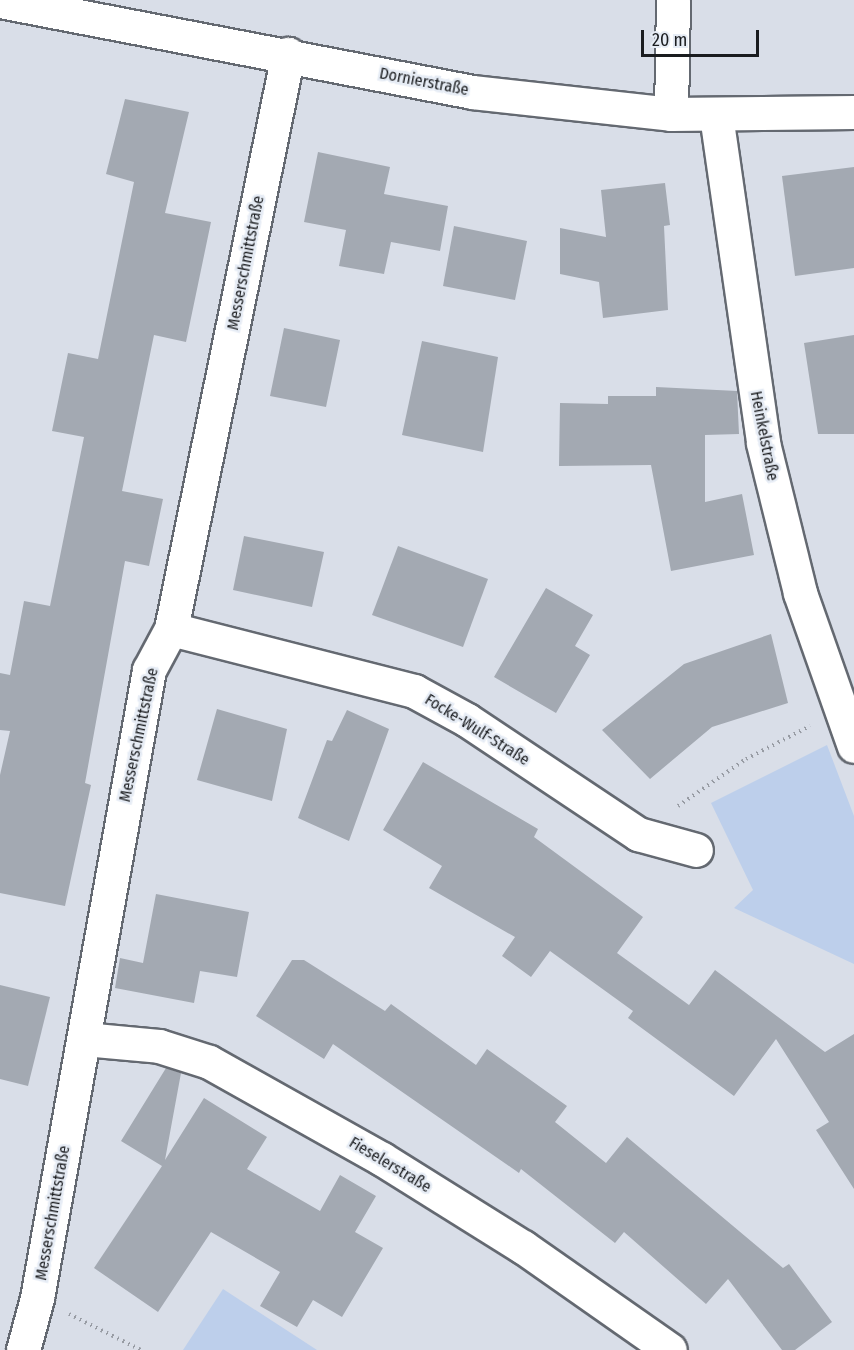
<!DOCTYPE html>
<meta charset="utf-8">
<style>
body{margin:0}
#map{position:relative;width:854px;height:1350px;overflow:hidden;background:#d9dee8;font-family:"Fira Sans Condensed",sans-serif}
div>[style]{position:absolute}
.green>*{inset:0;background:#bdcfeb}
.building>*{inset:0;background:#a3a9b2}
.path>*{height:4px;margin-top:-2px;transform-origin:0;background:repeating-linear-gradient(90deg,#979ba3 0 1.5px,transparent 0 6px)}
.roads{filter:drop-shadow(2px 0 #646971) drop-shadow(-2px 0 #646971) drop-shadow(0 2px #646971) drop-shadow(0 -2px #646971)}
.minor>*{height:33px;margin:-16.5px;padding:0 16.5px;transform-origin:16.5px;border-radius:16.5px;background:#fff}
span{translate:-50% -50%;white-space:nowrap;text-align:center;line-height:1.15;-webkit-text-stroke:5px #e6ecf5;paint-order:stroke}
.street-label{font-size:16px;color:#1a1c1f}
.scale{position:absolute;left:641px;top:30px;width:118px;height:27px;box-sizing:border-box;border:3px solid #1a1c1f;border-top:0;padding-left:8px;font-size:18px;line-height:21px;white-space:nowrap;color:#1a1c1f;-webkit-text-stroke:4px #e6ecf5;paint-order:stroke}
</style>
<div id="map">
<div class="green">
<i style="clip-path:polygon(827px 745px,854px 816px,854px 964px,734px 908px,753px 890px,711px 803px)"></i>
<i style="clip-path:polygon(223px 1289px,317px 1350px,183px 1350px)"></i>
</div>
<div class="building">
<i style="clip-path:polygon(125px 99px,189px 112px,165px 213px,211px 222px,186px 342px,154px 335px,122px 491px,163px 499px,149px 566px,125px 561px,85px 783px,91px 785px,65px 906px,0 893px,0 775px,10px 731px,0 730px,0 673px,10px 675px,24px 601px,50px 606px,84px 437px,52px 431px,68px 353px,98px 359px,134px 182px,106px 174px)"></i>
<i style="clip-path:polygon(318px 152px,390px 167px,384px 194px,448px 206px,440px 251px,391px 242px,384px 274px,339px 266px,346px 230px,304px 222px)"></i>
<i style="clip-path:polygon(854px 167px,854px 268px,795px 276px,782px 176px)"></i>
<i style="clip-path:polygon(665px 183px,670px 225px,664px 226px,668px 310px,603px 318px,599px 282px,560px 274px,560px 228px,606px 237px,601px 190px)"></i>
<i style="clip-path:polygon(454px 226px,527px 241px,515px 300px,443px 286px)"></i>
<i style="clip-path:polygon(284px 328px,340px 340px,326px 407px,270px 396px)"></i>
<i style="clip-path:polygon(854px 335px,854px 434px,818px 434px,804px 343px)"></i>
<i style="clip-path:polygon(422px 341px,498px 357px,483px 452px,402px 435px)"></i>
<i style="clip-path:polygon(656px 387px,737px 391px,739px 434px,705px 435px,705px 502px,742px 494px,754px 555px,671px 571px,651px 465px,559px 466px,560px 403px,608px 404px,608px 396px,656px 396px)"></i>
<i style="clip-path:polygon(244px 536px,324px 552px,312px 607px,233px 590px)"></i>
<i style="clip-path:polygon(398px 546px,488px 579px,463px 647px,372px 615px)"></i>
<i style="clip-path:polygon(546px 588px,593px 615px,575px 646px,590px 655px,556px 713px,494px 677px)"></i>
<i style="clip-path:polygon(771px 634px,788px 703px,712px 727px,650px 779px,602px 730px,684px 664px)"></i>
<i style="clip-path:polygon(217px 709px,287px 729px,272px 801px,197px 780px)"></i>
<i style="clip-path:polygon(347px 710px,389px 729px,349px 841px,298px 818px,327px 740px,332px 741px)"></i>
<i style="clip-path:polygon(423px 762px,538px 829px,534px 837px,643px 917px,617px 953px,689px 1005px,715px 970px,825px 1052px,854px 1034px,854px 1189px,816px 1130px,829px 1122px,776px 1039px,734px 1096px,628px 1018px,633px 1011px,550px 951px,531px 977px,502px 956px,515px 937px,429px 888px,442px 866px,383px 830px)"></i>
<i style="clip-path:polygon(156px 894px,249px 912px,237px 977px,200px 971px,194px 1003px,115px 988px,120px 958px,143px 963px)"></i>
<i style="clip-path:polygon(292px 960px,304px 960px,385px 1011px,391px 1004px,476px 1065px,487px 1049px,567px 1106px,555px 1122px,606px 1163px,627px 1137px,783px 1268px,789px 1264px,832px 1322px,795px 1350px,782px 1350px,728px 1279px,706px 1304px,624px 1232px,615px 1243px,521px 1169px,519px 1173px,333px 1044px,324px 1059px,256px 1016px)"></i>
<i style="clip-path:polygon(0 985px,50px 997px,28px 1086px,0 1079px)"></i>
<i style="clip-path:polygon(166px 1068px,181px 1073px,165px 1160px,204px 1098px,267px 1137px,247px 1169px,320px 1211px,340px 1175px,376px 1196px,355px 1232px,383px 1248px,342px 1317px,313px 1300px,297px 1327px,260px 1306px,280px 1272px,211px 1232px,158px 1312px,94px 1268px,162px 1166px,121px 1141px)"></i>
</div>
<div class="path">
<i style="left:678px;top:806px;width:83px;rotate:-34.7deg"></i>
<i style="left:746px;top:759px;width:72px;rotate:-27.3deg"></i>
<i style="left:69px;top:1314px;width:80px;rotate:26.6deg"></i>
</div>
<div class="roads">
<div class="minor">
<i style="left:0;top:1px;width:481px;rotate:10.9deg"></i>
<i style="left:472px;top:92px;width:200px;rotate:6.3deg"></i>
<i style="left:671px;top:114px;width:183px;rotate:-0.6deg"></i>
<i style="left:671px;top:114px;width:114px;rotate:-89deg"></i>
<i style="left:716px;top:115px;width:331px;rotate:81.8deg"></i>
<i style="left:763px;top:443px;width:154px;rotate:76.1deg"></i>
<i style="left:800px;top:593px;width:162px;rotate:70.6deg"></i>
<i style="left:171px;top:629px;width:251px;rotate:14.3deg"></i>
<i style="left:414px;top:691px;width:60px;rotate:28.7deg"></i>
<i style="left:467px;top:720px;width:206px;rotate:33.7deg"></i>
<i style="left:638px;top:834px;width:60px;rotate:15.4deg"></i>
<i style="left:84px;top:1039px;width:75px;rotate:5.3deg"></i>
<i style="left:159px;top:1046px;width:52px;rotate:17.7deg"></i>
<i style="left:209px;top:1062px;width:198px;rotate:29.3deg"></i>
<i style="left:382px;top:1159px;width:166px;rotate:32deg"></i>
<i style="left:523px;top:1247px;width:179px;rotate:35deg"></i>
<i style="left:23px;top:1350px;width:54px;rotate:-74.9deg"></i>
<i style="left:37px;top:1298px;width:638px;rotate:-79.89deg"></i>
<i style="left:149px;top:670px;width:47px;rotate:-61.8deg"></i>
<i style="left:171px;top:629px;width:587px;rotate:-78.5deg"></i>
</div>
</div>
<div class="street-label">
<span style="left:424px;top:82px;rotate:11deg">Dornierstraße</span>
<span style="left:246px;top:263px;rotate:-79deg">Messerschmittstraße</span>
<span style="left:764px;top:436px;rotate:79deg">Heinkelstraße</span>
<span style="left:477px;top:730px;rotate:32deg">Focke-Wulf-Straße</span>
<span style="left:139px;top:735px;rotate:-78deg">Messerschmittstraße</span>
<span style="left:390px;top:1165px;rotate:31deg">Fieselerstraße</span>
<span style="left:53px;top:1213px;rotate:-80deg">Messerschmittstraße</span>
</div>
<div class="scale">20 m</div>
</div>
